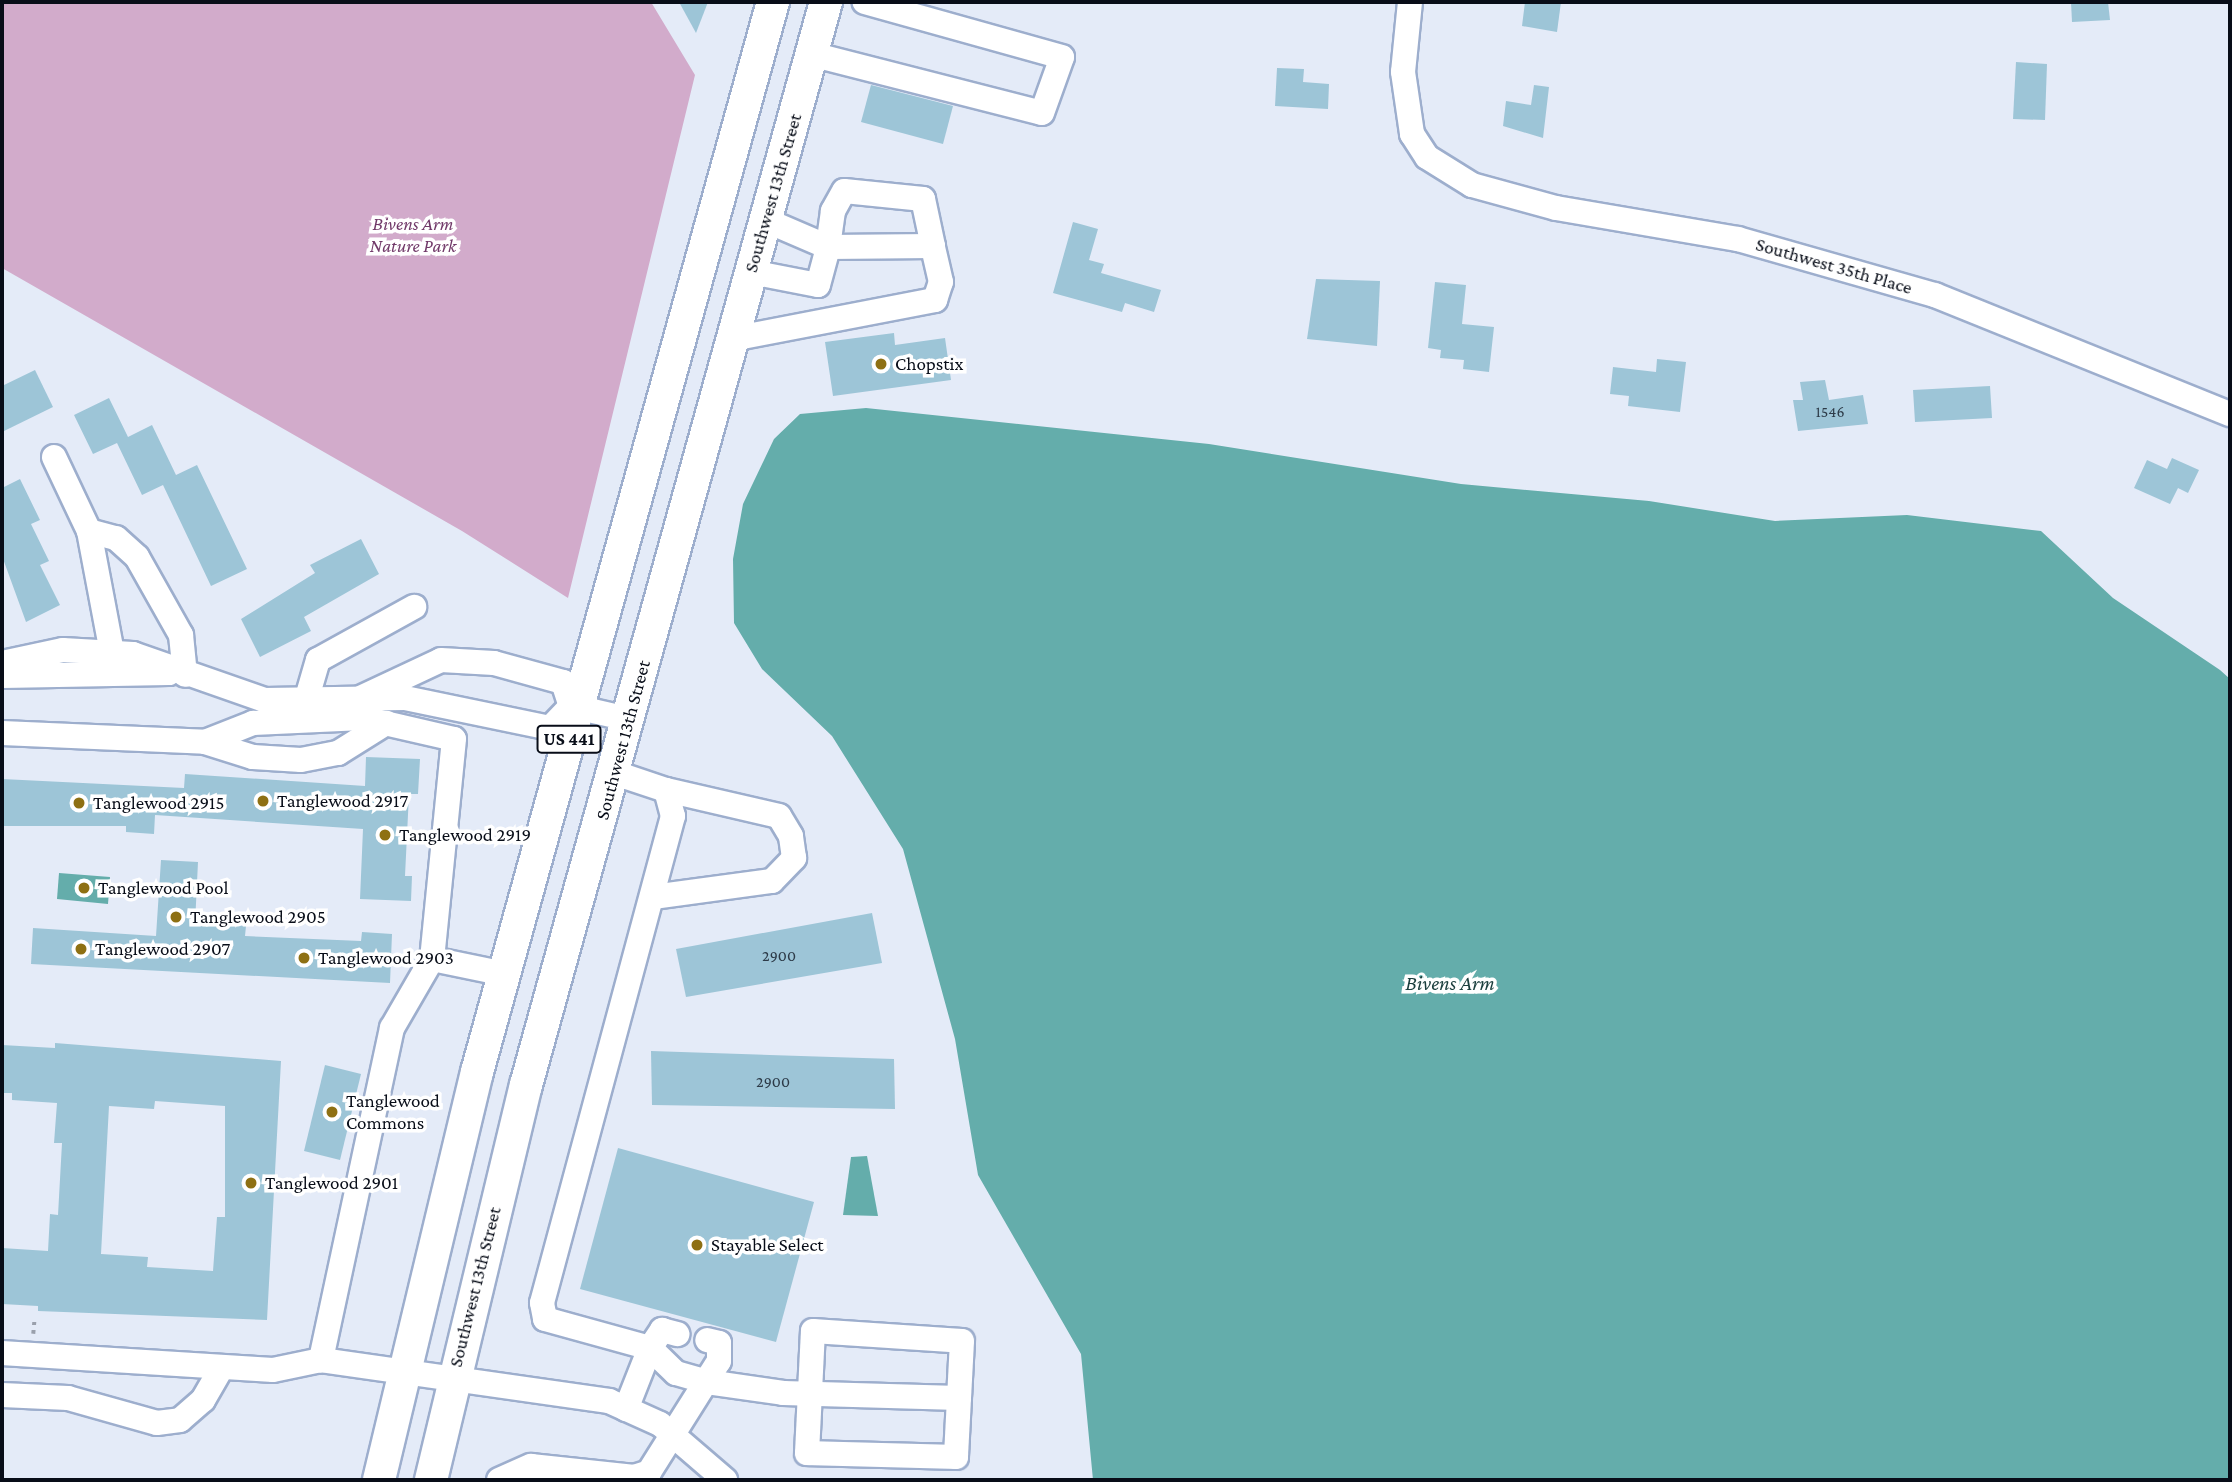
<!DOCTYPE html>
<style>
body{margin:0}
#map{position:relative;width:2232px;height:1482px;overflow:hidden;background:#e4ebf8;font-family:"Crimson Pro",serif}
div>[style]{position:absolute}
.green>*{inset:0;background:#d2abcb}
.water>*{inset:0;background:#64adab}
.building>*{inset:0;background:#9dc5d7}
.path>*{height:3.5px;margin-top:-1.75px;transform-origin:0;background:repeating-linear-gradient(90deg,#9aa0ac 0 3.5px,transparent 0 8.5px)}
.roads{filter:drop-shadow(2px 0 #9daecd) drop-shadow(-2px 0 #9daecd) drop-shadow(0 2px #9daecd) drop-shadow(0 -2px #9daecd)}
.minor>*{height:24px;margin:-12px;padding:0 12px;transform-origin:12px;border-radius:12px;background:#fff}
.major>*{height:32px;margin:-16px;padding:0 16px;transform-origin:16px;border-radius:16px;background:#fff}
.dots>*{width:19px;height:19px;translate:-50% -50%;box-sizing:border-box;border:4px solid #fff;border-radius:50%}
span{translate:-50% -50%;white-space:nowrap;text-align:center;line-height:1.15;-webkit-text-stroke:7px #fff;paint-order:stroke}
.number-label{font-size:16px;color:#2d3b48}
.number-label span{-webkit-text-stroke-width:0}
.shield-label span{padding:2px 5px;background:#fff;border:2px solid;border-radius:5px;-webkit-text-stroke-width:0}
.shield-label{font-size:18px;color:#080d18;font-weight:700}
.street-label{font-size:19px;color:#080d18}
.park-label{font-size:19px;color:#713969;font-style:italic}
.poi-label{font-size:19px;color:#080d18}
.left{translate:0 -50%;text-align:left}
.water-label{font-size:21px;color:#1a3e3d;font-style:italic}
.frame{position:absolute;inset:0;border:4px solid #080d18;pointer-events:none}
</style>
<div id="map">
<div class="green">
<i style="clip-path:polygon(2px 2px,651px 2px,695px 75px,568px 598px,462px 531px,2px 268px)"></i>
</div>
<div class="water">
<i style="clip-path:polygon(866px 408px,1209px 444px,1461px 484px,1649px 501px,1775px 521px,1907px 515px,2041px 531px,2113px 598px,2220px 670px,2230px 679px,2230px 1480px,1093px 1480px,1081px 1354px,978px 1175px,955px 1039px,903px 849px,832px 736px,762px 669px,734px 623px,733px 559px,743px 504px,774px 439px,800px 414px)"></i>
<i style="clip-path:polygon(59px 873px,110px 877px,108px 904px,57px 899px)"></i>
<i style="clip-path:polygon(867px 1156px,878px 1216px,843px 1215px,851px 1157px)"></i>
</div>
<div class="building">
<i style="clip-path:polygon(679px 2px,708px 2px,696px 33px)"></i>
<i style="clip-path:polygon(1525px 2px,1561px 2px,1557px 32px,1522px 26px)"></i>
<i style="clip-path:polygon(2071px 2px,2108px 2px,2110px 20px,2072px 22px)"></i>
<i style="clip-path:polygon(2016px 62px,2047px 64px,2045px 120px,2013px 119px)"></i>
<i style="clip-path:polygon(1277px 68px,1304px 69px,1303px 82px,1329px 84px,1328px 109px,1275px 106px)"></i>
<i style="clip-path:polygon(871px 85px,953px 106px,943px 144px,861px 122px)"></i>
<i style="clip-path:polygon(1534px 85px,1549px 87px,1543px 138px,1503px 126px,1506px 101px,1531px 105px)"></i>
<i style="clip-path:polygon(1073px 222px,1098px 229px,1089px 260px,1104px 264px,1101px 273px,1161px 290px,1154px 312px,1125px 303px,1122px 312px,1053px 293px)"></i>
<i style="clip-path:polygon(1316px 279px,1380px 281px,1377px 346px,1307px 339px)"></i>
<i style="clip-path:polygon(1435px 282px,1466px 285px,1462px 324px,1494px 327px,1489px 372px,1463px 369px,1464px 360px,1440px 358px,1441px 350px,1428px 348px)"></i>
<i style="clip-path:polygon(894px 333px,895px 345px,945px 338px,951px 380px,833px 396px,825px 342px)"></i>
<i style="clip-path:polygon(1657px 359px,1686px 362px,1680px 412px,1628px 406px,1629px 396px,1610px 394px,1613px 367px,1656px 372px)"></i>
<i style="clip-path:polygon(35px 370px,53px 407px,2px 432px,2px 386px)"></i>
<i style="clip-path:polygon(1825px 380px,1829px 400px,1863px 395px,1868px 424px,1798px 431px,1793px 400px,1803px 400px,1800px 382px)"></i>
<i style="clip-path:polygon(1990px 386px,1992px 418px,1915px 422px,1913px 390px)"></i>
<i style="clip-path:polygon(109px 398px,128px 437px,152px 425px,176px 475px,197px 465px,247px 569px,211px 586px,163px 485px,142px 495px,117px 443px,93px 454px,74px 415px)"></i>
<i style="clip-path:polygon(2172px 458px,2199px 470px,2188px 493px,2178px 488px,2170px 504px,2134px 488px,2147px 460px,2167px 469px)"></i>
<i style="clip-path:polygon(20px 479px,40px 520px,31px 524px,49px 561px,40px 565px,60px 605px,26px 622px,2px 556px,2px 488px)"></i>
<i style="clip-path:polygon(361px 539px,379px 574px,304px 617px,311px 631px,260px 657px,241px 619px,315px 573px,310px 565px)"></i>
<i style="clip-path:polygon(366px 757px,420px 759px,418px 794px,409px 794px,405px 876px,412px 876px,411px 901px,360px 899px,363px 829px,155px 815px,154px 834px,126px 832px,126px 826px,2px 826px,2px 779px,184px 788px,185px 774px,365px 786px)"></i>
<i style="clip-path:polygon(161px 860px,198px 862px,195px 924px,246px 926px,245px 936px,361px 941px,362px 932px,392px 934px,390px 983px,31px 964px,33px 928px,156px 936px)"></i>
<i style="clip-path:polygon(872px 913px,882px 963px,686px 997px,676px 949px)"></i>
<i style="clip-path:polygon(evenodd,55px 1043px,281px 1061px,267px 1320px,38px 1311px,38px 1306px,2px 1304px,2px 1248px,48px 1251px,50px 1214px,58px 1215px,62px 1143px,54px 1143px,57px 1103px,12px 1100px,12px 1093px,2px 1093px,2px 1045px,55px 1048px,55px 1043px,155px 1101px,225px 1106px,225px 1217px,217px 1217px,213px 1271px,147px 1267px,148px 1257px,101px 1254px,109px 1106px,154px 1109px,155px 1101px)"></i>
<i style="clip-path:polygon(651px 1051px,894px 1059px,895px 1109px,652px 1105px)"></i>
<i style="clip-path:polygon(325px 1065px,361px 1074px,340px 1160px,304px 1151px)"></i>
<i style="clip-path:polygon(618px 1148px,814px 1202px,776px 1342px,580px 1289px)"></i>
</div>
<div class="path">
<i style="left:33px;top:1334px;width:12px;rotate:-85deg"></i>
</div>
<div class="roads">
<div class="minor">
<i style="left:1410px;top:2px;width:70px;rotate:95.7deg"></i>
<i style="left:1403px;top:72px;width:63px;rotate:81.7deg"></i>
<i style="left:1412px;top:134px;width:27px;rotate:57deg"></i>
<i style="left:1427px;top:157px;width:53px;rotate:31.9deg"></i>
<i style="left:1472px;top:185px;width:87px;rotate:15.3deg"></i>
<i style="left:1556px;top:208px;width:185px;rotate:9.7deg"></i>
<i style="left:1738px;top:239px;width:205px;rotate:15.9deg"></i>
<i style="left:1935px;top:295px;width:318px;rotate:22deg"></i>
<i style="left:811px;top:54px;width:238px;rotate:14.3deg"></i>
<i style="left:1042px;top:113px;width:59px;rotate:-70.3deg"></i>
<i style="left:1062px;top:57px;width:205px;rotate:-164.4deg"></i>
<i style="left:751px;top:272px;width:68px;rotate:11deg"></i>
<i style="left:818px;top:285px;width:39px;rotate:-75deg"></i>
<i style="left:828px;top:247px;width:69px;rotate:-156.8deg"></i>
<i style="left:732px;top:339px;width:207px;rotate:-10.9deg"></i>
<i style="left:935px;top:300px;width:19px;rotate:-72deg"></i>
<i style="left:941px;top:282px;width:37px;rotate:-103deg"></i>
<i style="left:933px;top:246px;width:48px;rotate:-102deg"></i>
<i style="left:923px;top:199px;width:79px;rotate:-174.2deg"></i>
<i style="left:844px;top:191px;width:23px;rotate:119deg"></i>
<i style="left:833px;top:211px;width:36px;rotate:98deg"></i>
<i style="left:828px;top:247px;width:105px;rotate:-0.5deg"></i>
<i style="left:54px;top:457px;width:82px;rotate:64.7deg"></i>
<i style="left:89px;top:531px;width:28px;rotate:15deg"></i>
<i style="left:116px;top:538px;width:28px;rotate:42deg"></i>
<i style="left:137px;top:557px;width:90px;rotate:60.6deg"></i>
<i style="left:181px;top:635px;width:40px;rotate:84.3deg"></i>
<i style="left:89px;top:531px;width:124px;rotate:79.3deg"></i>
<i style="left:2px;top:663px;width:62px;rotate:-12deg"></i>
<i style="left:63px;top:650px;width:70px;rotate:3.3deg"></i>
<i style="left:133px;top:654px;width:139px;rotate:19.3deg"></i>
<i style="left:264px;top:700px;width:141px;rotate:-0.8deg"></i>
<i style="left:405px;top:698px;width:148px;rotate:11.7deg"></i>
<i style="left:550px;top:728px;width:30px;rotate:-46deg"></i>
<i style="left:2px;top:676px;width:167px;rotate:-1deg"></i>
<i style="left:360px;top:698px;width:89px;rotate:-25.1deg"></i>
<i style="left:441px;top:660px;width:53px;rotate:3.2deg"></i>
<i style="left:494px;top:663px;width:72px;rotate:15.4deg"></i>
<i style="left:563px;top:682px;width:25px;rotate:72deg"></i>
<i style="left:306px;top:701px;width:43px;rotate:-73.7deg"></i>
<i style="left:318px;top:660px;width:110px;rotate:-28.9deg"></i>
<i style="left:571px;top:706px;width:58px;rotate:12.8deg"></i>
<i style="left:2px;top:733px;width:203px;rotate:2.5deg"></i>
<i style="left:205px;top:742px;width:52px;rotate:-21.6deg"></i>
<i style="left:253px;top:723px;width:110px;rotate:-2.6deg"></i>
<i style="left:363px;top:718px;width:93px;rotate:13deg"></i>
<i style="left:454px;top:739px;width:221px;rotate:95.7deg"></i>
<i style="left:432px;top:959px;width:80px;rotate:120.1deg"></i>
<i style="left:392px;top:1028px;width:340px;rotate:102.1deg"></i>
<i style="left:321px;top:1360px;width:49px;rotate:168.2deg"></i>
<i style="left:273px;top:1370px;width:272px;rotate:-176.4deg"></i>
<i style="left:205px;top:742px;width:50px;rotate:17.4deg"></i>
<i style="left:253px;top:757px;width:48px;rotate:3.6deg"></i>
<i style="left:301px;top:760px;width:38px;rotate:-11deg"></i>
<i style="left:338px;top:753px;width:57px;rotate:-32deg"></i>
<i style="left:615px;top:773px;width:54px;rotate:18.4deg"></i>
<i style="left:666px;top:790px;width:27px;rotate:75deg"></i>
<i style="left:673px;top:816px;width:504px;rotate:105.06deg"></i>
<i style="left:542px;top:1303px;width:16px;rotate:79deg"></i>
<i style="left:545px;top:1319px;width:109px;rotate:15.4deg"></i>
<i style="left:650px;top:1348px;width:36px;rotate:44deg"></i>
<i style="left:676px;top:1373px;width:32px;rotate:16deg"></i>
<i style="left:707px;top:1382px;width:77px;rotate:8.2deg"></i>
<i style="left:783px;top:1393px;width:176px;rotate:1.6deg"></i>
<i style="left:653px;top:897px;width:120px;rotate:-7.7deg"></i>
<i style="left:772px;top:881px;width:32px;rotate:-46deg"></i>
<i style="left:794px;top:858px;width:22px;rotate:-98deg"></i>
<i style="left:791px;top:836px;width:23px;rotate:-121deg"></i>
<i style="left:779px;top:816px;width:116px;rotate:-167deg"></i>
<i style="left:432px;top:959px;width:75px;rotate:11.6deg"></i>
<i style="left:813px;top:1331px;width:149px;rotate:3.8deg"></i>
<i style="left:962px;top:1341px;width:116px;rotate:93deg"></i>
<i style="left:956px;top:1457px;width:149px;rotate:-178.5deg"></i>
<i style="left:807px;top:1453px;width:122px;rotate:-87.2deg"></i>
<i style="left:321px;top:1360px;width:291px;rotate:8.1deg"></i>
<i style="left:609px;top:1401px;width:56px;rotate:24.3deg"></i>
<i style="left:660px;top:1424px;width:86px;rotate:40.7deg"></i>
<i style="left:2px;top:1395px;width:66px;rotate:2.6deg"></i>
<i style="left:68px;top:1398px;width:92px;rotate:15.7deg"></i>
<i style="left:157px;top:1423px;width:23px;rotate:-7deg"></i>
<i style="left:180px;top:1420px;width:30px;rotate:-41deg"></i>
<i style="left:203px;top:1400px;width:38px;rotate:-60deg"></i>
<i style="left:626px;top:1409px;width:66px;rotate:-68.5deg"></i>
<i style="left:650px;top:1348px;width:22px;rotate:-56deg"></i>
<i style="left:662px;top:1330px;width:16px;rotate:15deg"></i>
<i style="left:499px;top:1480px;width:35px;rotate:-24deg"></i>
<i style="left:531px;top:1466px;width:104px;rotate:6.1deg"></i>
<i style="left:634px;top:1477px;width:16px;rotate:-18deg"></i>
<i style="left:649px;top:1472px;width:131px;rotate:-57.8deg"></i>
<i style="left:719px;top:1361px;width:18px;rotate:-90deg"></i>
<i style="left:719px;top:1343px;width:12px;rotate:-166deg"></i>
</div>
<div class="major">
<i style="left:379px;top:1480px;width:420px;rotate:-76.5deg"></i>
<i style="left:477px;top:1072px;width:1110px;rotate:-74.54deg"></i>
<i style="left:431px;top:1480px;width:406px;rotate:-76.5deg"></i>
<i style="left:526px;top:1085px;width:1124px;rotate:-74.52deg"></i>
</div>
</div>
<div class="dots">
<i style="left:881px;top:364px;background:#8e7013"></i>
<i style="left:263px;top:801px;background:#8e7013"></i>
<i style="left:79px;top:803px;background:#8e7013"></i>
<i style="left:385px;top:835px;background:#8e7013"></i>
<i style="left:84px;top:888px;background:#8e7013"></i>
<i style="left:176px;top:917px;background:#8e7013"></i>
<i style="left:81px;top:949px;background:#8e7013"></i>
<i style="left:304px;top:958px;background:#8e7013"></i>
<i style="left:332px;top:1112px;background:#8e7013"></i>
<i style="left:251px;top:1183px;background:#8e7013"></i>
<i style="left:697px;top:1245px;background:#8e7013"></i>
</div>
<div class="number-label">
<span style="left:1830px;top:412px">1546</span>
<span style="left:779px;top:956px">2900</span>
<span style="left:773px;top:1082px">2900</span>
</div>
<div class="shield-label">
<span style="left:569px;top:739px">US 441</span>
</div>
<div class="street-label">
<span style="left:773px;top:193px;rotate:-74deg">Southwest 13th Street</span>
<span style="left:1834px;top:266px;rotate:16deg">Southwest 35th Place</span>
<span style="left:623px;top:740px;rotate:-75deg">Southwest 13th Street</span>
<span style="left:475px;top:1287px;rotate:-76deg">Southwest 13th Street</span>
</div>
<div class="park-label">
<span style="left:413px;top:235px">Bivens Arm<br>Nature Park</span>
</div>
<div class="poi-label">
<span class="left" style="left:895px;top:364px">Chopstix</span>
<span class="left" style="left:277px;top:801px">Tanglewood 2917</span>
<span class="left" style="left:93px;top:803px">Tanglewood 2915</span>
<span class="left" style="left:399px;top:835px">Tanglewood 2919</span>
<span class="left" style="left:98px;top:888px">Tanglewood Pool</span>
<span class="left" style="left:190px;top:917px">Tanglewood 2905</span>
<span class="left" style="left:95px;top:949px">Tanglewood 2907</span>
<span class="left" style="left:318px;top:958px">Tanglewood 2903</span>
<span class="left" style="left:346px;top:1112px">Tanglewood<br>Commons</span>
<span class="left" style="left:265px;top:1183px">Tanglewood 2901</span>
<span class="left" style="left:711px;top:1245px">Stayable Select</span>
</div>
<div class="water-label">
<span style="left:1450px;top:983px">Bivens Arm</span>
</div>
<div class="frame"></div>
</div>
